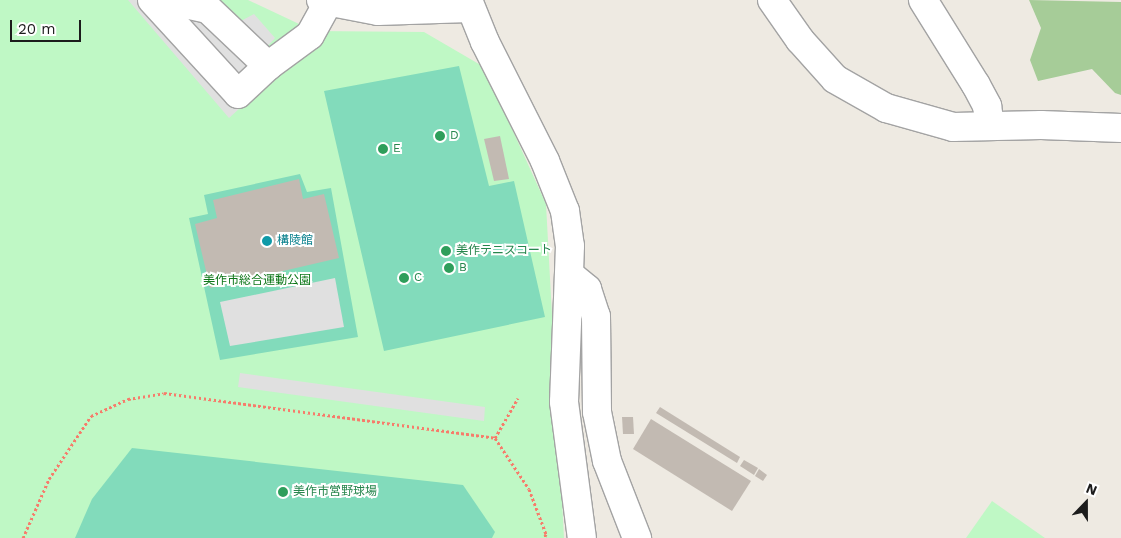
<!DOCTYPE html>
<meta charset="utf-8">
<style>
body{margin:0}
#map{position:relative;width:1121px;height:538px;overflow:hidden;background:#eeeae2;font-family:"Work Sans","Noto Sans JP",sans-serif}
div>[style]{position:absolute}
.forest>*{inset:0;background:#a6cc98}
.park>*{inset:0;background:#bff8c5}
.pitch>*{inset:0;background:#82dbbb}
.parking>*{inset:0;background:#e0e0e0}
.building>*{inset:0;background:#c2bab2}
.path>*{height:3px;margin-top:-1.5px;transform-origin:0;background:repeating-linear-gradient(90deg,#f67c6b 0 2.5px,transparent 0 5px)}
.roads{filter:drop-shadow(1px 0 #a3a3a3) drop-shadow(-1px 0 #a3a3a3) drop-shadow(0 1px #a3a3a3) drop-shadow(0 -1px #a3a3a3)}
.minor>*{height:28px;margin:-14px;padding:0 14px;transform-origin:14px;border-radius:14px;background:#fff}
.dots>*{width:14px;height:14px;translate:-50% -50%;box-sizing:border-box;border:2px solid #fff;border-radius:50%}
span{translate:-50% -50%;white-space:nowrap;text-align:center;line-height:1.15;-webkit-text-stroke:4px #fff;paint-order:stroke}
.leisure-label{font-size:12px;color:#27864d}
.left{translate:0 -50%;text-align:left}
.culture-label{font-size:12px;color:#0d838f}
.park-label{font-size:12px;color:#0e7719}
.north{position:absolute;left:1061px;top:478px;width:50px;height:50px;-webkit-text-stroke:4px #fff;paint-order:stroke;rotate:22deg;font-size:14px;font-weight:700;line-height:20px;text-align:center;color:#1c1c1c}
.north::after{content:'';display:block;margin:auto;width:18px;height:22px;background:#1c1c1c;clip-path:polygon(50% 0,100% 100%,50% 72%,0 100%)}
.scale{position:absolute;left:10px;top:20px;width:71px;height:22px;box-sizing:border-box;border:2px solid #1c1c1c;border-top:0;padding-left:6px;font-size:15px;line-height:18px;white-space:nowrap;color:#1c1c1c;-webkit-text-stroke:4px #fff;paint-order:stroke}
</style>
<div id="map">
<div class="forest">
<i style="clip-path:polygon(1029px 0,1121px 2px,1121px 95px,1115px 93px,1092px 69px,1038px 81px,1030px 60px,1041px 28px)"></i>
</div>
<div class="park">
<i style="clip-path:polygon(0 0,248px 0,314px 31px,424px 32px,484px 67px,546px 204px,564px 538px,0 538px)"></i>
<i style="clip-path:polygon(992px 501px,1045px 538px,966px 538px)"></i>
</div>
<div class="pitch">
<i style="clip-path:polygon(459px 66px,489px 186px,514px 181px,545px 317px,384px 351px,324px 91px)"></i>
<i style="clip-path:polygon(300px 174px,307px 192px,331px 188px,358px 337px,220px 360px,189px 218px,208px 214px,204px 195px)"></i>
<i style="clip-path:polygon(132px 448px,463px 485px,495px 532px,492px 538px,75px 538px,92px 499px)"></i>
</div>
<div class="parking">
<i style="clip-path:polygon(128px 0,219px 0,239px 22px,254px 14px,275px 38px,265px 49px,284px 68px,229px 118px)"></i>
<i style="clip-path:polygon(335px 278px,344px 327px,230px 346px,220px 302px)"></i>
<i style="clip-path:polygon(240px 373px,485px 407px,484px 421px,238px 387px)"></i>
</div>
<div class="building">
<i style="clip-path:polygon(500px 136px,509px 179px,494px 181px,484px 139px)"></i>
<i style="clip-path:polygon(299px 179px,303px 199px,324px 194px,339px 258px,210px 288px,195px 224px,217px 218px,213px 200px)"></i>
<i style="clip-path:polygon(660px 407px,740px 457px,737px 463px,656px 413px)"></i>
<i style="clip-path:polygon(622px 417px,633px 417px,634px 434px,623px 434px)"></i>
<i style="clip-path:polygon(651px 419px,751px 481px,732px 511px,633px 449px)"></i>
<i style="clip-path:polygon(744px 460px,758px 468px,754px 475px,740px 466px)"></i>
<i style="clip-path:polygon(759px 469px,767px 475px,763px 481px,755px 476px)"></i>
</div>
<div class="path">
<i style="left:495px;top:438px;width:46px;rotate:-60.1deg"></i>
<i style="left:23px;top:538px;width:64px;rotate:-66.2deg"></i>
<i style="left:49px;top:479px;width:76px;rotate:-56.3deg"></i>
<i style="left:91px;top:416px;width:41px;rotate:-24.7deg"></i>
<i style="left:128px;top:399px;width:36px;rotate:-9deg"></i>
<i style="left:164px;top:393px;width:334px;rotate:7.7deg"></i>
<i style="left:495px;top:438px;width:61px;rotate:56.3deg"></i>
<i style="left:529px;top:489px;width:48px;rotate:69.3deg"></i>
<i style="left:546px;top:534px;width:4px;rotate:117deg"></i>
</div>
<div class="roads">
<div class="minor">
<i style="left:152px;top:0;width:127px;rotate:47.5deg"></i>
<i style="left:238px;top:94px;width:41px;rotate:-43deg"></i>
<i style="left:268px;top:66px;width:52px;rotate:-36.4deg"></i>
<i style="left:310px;top:35px;width:38px;rotate:-61deg"></i>
<i style="left:167px;top:0;width:42px;rotate:12.4deg"></i>
<i style="left:208px;top:9px;width:83px;rotate:43.5deg"></i>
<i style="left:321px;top:0;width:58px;rotate:10.9deg"></i>
<i style="left:378px;top:11px;width:92px;rotate:-1.9deg"></i>
<i style="left:468px;top:0;width:45px;rotate:68deg"></i>
<i style="left:485px;top:42px;width:133px;rotate:63.2deg"></i>
<i style="left:545px;top:161px;width:54px;rotate:68.2deg"></i>
<i style="left:565px;top:211px;width:35px;rotate:82deg"></i>
<i style="left:570px;top:246px;width:156px;rotate:92.2deg"></i>
<i style="left:564px;top:402px;width:137px;rotate:82.5deg"></i>
<i style="left:772px;top:0;width:49px;rotate:55deg"></i>
<i style="left:800px;top:40px;width:52px;rotate:48.1deg"></i>
<i style="left:835px;top:79px;width:59px;rotate:29.6deg"></i>
<i style="left:886px;top:108px;width:70px;rotate:15.8deg"></i>
<i style="left:953px;top:127px;width:88px;rotate:-1.3deg"></i>
<i style="left:1041px;top:125px;width:80px;rotate:2.1deg"></i>
<i style="left:923px;top:0;width:100px;rotate:58.1deg"></i>
<i style="left:976px;top:85px;width:24px;rotate:62deg"></i>
<i style="left:987px;top:106px;width:20px;rotate:81deg"></i>
<i style="left:570px;top:275px;width:22px;rotate:39deg"></i>
<i style="left:587px;top:289px;width:28px;rotate:72deg"></i>
<i style="left:596px;top:316px;width:96px;rotate:89.4deg"></i>
<i style="left:597px;top:412px;width:50px;rotate:78.5deg"></i>
<i style="left:607px;top:461px;width:83px;rotate:68.7deg"></i>
</div>
</div>
<div class="dots">
<i style="left:440px;top:136px;background:#2e9e5b"></i>
<i style="left:383px;top:149px;background:#2e9e5b"></i>
<i style="left:267px;top:241px;background:#0f9aa8"></i>
<i style="left:446px;top:251px;background:#2e9e5b"></i>
<i style="left:449px;top:268px;background:#2e9e5b"></i>
<i style="left:404px;top:278px;background:#2e9e5b"></i>
<i style="left:283px;top:492px;background:#2e9e5b"></i>
</div>
<div class="leisure-label">
<span class="left" style="left:450px;top:136px">D</span>
<span class="left" style="left:393px;top:149px">E</span>
<span class="left" style="left:456px;top:251px">美作テニスコート</span>
<span class="left" style="left:459px;top:268px">B</span>
<span class="left" style="left:414px;top:278px">C</span>
<span class="left" style="left:293px;top:492px">美作市営野球場</span>
</div>
<div class="culture-label">
<span class="left" style="left:277px;top:241px">構陵館</span>
</div>
<div class="park-label">
<span style="left:257px;top:281px">美作市総合運動公園</span>
</div>
<div class="north">N</div>
<div class="scale">20 m</div>
</div>
